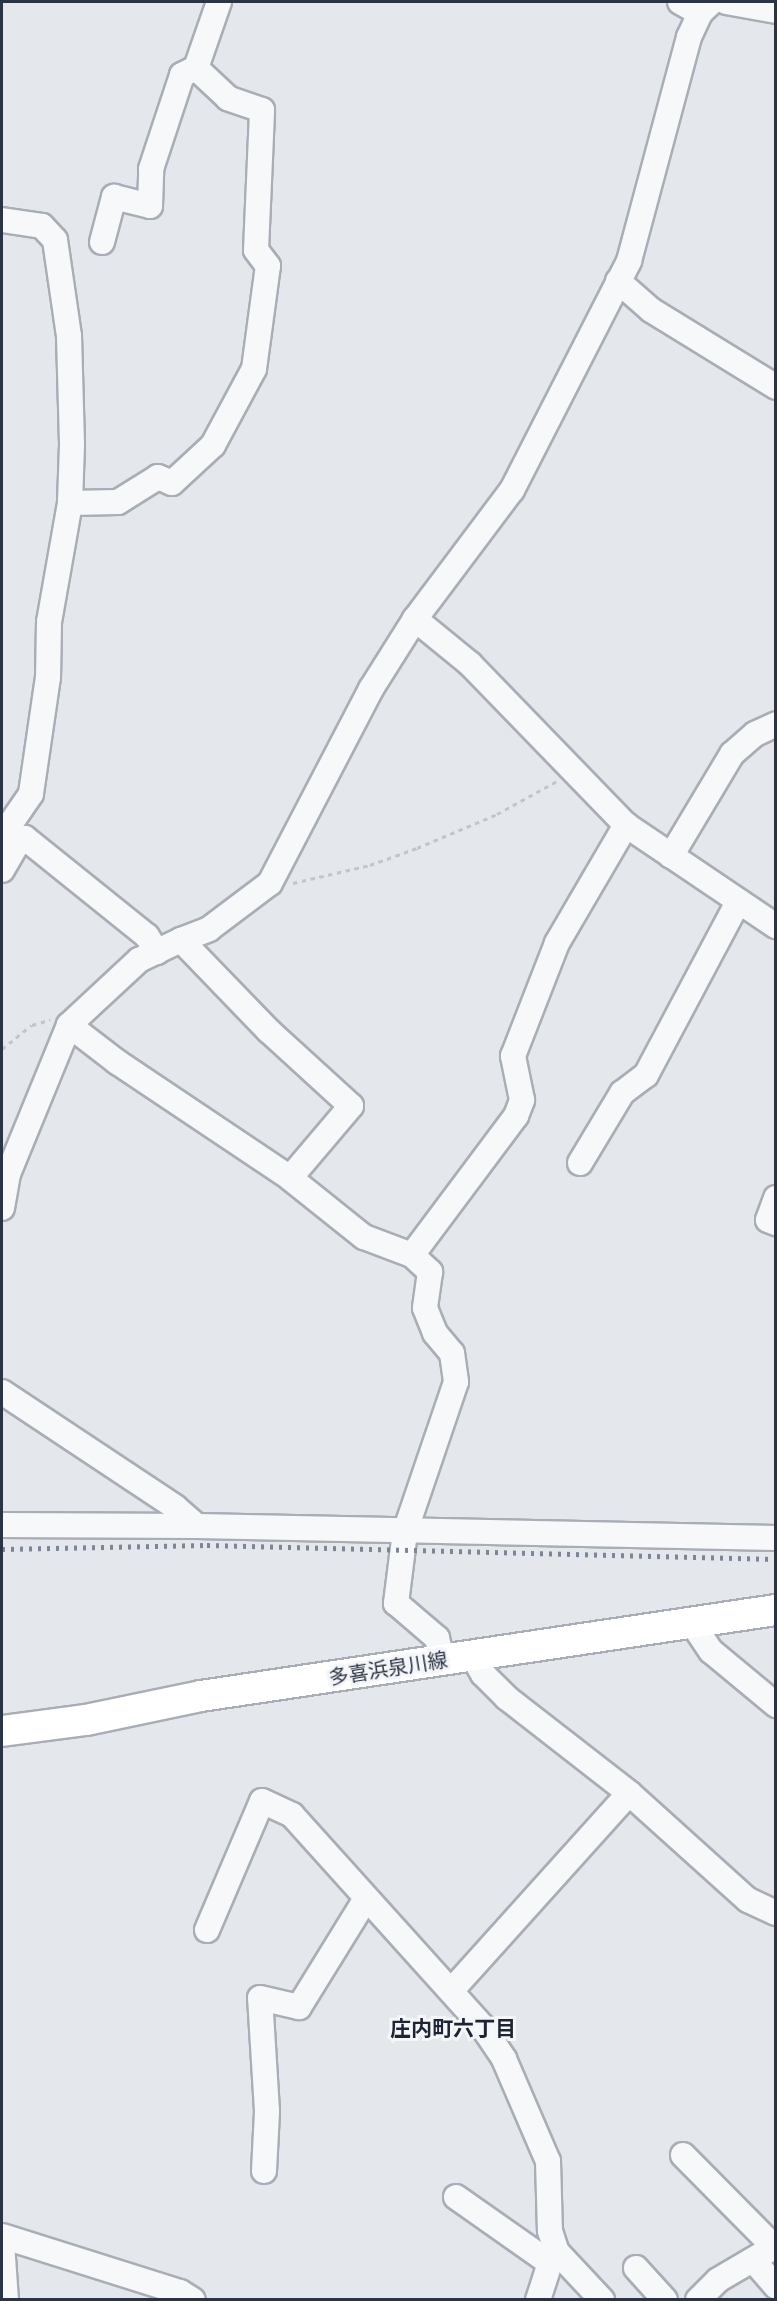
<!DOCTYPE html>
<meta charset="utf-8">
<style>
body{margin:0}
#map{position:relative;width:777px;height:2301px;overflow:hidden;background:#e4e7ec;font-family:"Exo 2","Noto Sans JP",sans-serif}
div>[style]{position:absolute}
.path>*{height:3px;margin-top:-1.5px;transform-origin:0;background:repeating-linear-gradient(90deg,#c2c5cb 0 4.5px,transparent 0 9px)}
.roads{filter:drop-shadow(2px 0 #a9aeb6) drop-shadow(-2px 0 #a9aeb6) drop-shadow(0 2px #a9aeb6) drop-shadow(0 -2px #a9aeb6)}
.minor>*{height:24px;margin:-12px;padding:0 12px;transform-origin:12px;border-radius:12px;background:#f7f8fa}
.major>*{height:30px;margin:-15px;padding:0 15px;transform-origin:15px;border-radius:15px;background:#fff}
.rail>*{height:4.5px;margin-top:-2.25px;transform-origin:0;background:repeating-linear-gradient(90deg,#7d8695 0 3px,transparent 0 9px)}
span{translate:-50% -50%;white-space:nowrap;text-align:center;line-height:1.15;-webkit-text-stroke:6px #f4f6f9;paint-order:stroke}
.street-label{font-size:20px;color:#2b3444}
.neighbourhood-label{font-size:21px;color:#1d2535;font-weight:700}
.frame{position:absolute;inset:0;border:3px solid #2b3444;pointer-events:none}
</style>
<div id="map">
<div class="path">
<i style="left:293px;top:883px;width:79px;rotate:-13.2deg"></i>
<i style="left:370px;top:865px;width:50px;rotate:-19.9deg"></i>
<i style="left:417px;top:848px;width:87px;rotate:-23deg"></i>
<i style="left:497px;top:814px;width:68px;rotate:-28.8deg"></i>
<i style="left:2px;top:1049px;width:38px;rotate:-39deg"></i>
<i style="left:32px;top:1025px;width:19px;rotate:-16deg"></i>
</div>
<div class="roads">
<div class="minor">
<i style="left:680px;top:2px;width:23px;rotate:29deg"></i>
<i style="left:726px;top:2px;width:51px;rotate:10.2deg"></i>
<i style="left:2px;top:220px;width:40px;rotate:8.5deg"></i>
<i style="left:42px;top:226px;width:19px;rotate:47deg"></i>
<i style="left:55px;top:240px;width:97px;rotate:81.7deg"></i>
<i style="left:69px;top:336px;width:109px;rotate:88.4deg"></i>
<i style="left:72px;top:445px;width:58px;rotate:92deg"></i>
<i style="left:70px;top:503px;width:121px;rotate:100deg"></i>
<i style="left:49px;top:622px;width:55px;rotate:91deg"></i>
<i style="left:48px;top:677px;width:118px;rotate:98.3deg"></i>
<i style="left:31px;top:794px;width:51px;rotate:124.6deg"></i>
<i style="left:102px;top:242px;width:47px;rotate:-75.1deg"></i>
<i style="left:114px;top:197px;width:37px;rotate:14deg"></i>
<i style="left:150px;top:206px;width:37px;rotate:-88deg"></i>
<i style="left:151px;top:169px;width:99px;rotate:-71.7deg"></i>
<i style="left:182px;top:75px;width:16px;rotate:-27deg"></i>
<i style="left:618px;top:281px;width:44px;rotate:41.3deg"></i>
<i style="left:651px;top:310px;width:147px;rotate:31.6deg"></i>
<i style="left:70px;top:503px;width:48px;rotate:-1.2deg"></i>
<i style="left:118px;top:502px;width:47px;rotate:-32deg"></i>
<i style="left:158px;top:477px;width:15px;rotate:23deg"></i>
<i style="left:172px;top:483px;width:56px;rotate:-42.8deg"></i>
<i style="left:213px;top:445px;width:86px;rotate:-61.7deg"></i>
<i style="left:254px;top:369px;width:104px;rotate:-82.3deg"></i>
<i style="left:268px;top:266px;width:20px;rotate:-127deg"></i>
<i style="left:256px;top:250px;width:140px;rotate:-87.5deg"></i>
<i style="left:262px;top:110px;width:36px;rotate:-161deg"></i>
<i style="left:228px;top:98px;width:44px;rotate:-136.8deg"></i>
<i style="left:196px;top:68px;width:70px;rotate:-70.8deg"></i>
<i style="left:415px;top:619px;width:71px;rotate:39.3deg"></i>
<i style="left:470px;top:664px;width:224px;rotate:45.9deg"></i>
<i style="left:626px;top:825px;width:181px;rotate:34deg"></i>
<i style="left:671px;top:856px;width:119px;rotate:-59.1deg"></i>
<i style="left:732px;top:754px;width:30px;rotate:-41deg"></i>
<i style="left:755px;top:734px;width:23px;rotate:-25deg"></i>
<i style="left:2px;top:870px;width:28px;rotate:-60deg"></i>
<i style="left:16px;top:846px;width:12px;rotate:-42deg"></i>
<i style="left:25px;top:838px;width:156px;rotate:38.8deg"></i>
<i style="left:147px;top:936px;width:19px;rotate:58deg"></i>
<i style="left:181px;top:940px;width:30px;rotate:-21deg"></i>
<i style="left:209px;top:929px;width:76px;rotate:-37deg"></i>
<i style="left:270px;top:883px;width:219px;rotate:-62.5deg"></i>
<i style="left:371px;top:689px;width:83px;rotate:-57.8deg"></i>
<i style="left:415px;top:619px;width:161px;rotate:-53.1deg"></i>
<i style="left:512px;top:490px;width:257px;rotate:-62.9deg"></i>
<i style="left:629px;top:261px;width:232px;rotate:-75deg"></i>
<i style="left:689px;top:37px;width:26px;rotate:-65deg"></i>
<i style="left:700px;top:13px;width:16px;rotate:-43deg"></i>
<i style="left:69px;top:1025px;width:61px;rotate:37.6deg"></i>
<i style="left:117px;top:1062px;width:208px;rotate:33.8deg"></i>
<i style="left:290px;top:1178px;width:95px;rotate:38.6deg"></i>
<i style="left:364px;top:1237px;width:51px;rotate:20.6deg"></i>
<i style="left:412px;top:1255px;width:25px;rotate:43deg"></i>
<i style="left:430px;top:1272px;width:36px;rotate:98deg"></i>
<i style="left:425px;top:1308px;width:27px;rotate:68deg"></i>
<i style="left:435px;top:1333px;width:26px;rotate:50deg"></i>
<i style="left:452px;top:1353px;width:29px;rotate:82deg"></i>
<i style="left:456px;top:1382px;width:158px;rotate:108.8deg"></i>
<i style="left:405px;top:1532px;width:72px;rotate:97.2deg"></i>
<i style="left:396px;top:1603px;width:54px;rotate:40.5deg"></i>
<i style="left:437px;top:1638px;width:23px;rotate:77deg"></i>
<i style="left:580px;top:1163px;width:82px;rotate:-59deg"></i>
<i style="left:622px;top:1093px;width:30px;rotate:-37deg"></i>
<i style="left:646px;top:1075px;width:196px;rotate:-62deg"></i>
<i style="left:776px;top:1198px;width:23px;rotate:110deg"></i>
<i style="left:768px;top:1220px;width:9px;rotate:21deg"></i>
<i style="left:2px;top:1208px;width:35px;rotate:-80deg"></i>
<i style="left:8px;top:1174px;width:161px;rotate:-67.7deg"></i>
<i style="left:69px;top:1025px;width:96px;rotate:-42.9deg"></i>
<i style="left:139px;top:960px;width:47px;rotate:-25.5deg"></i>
<i style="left:181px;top:940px;width:127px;rotate:46deg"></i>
<i style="left:269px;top:1031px;width:111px;rotate:42.4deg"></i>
<i style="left:351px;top:1106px;width:94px;rotate:130.3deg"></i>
<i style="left:412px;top:1255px;width:174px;rotate:-53.2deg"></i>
<i style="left:516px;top:1116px;width:17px;rotate:-69deg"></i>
<i style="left:522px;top:1100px;width:45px;rotate:-101.6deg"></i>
<i style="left:513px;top:1056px;width:121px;rotate:-68.7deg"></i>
<i style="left:557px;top:943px;width:137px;rotate:-59.7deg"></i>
<i style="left:2px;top:1392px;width:208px;rotate:33.6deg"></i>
<i style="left:175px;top:1507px;width:29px;rotate:41deg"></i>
<i style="left:197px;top:1526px;width:579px;rotate:1.19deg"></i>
<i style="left:2px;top:1525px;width:195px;rotate:0.3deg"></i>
<i style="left:692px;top:1623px;width:34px;rotate:56deg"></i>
<i style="left:711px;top:1651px;width:85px;rotate:39.7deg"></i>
<i style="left:472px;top:1655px;width:22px;rotate:60deg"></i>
<i style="left:483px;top:1674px;width:34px;rotate:45deg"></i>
<i style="left:507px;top:1698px;width:155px;rotate:37.9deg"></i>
<i style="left:629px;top:1793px;width:160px;rotate:42deg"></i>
<i style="left:748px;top:1900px;width:31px;rotate:25deg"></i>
<i style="left:207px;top:1930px;width:140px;rotate:-66.9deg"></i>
<i style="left:262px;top:1801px;width:33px;rotate:25deg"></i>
<i style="left:292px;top:1815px;width:284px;rotate:48deg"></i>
<i style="left:482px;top:2026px;width:40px;rotate:56deg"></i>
<i style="left:504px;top:2059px;width:111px;rotate:66.7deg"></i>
<i style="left:548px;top:2161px;width:70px;rotate:88.4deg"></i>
<i style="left:550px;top:2231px;width:22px;rotate:72deg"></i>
<i style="left:557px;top:2252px;width:66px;rotate:46.8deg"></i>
<i style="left:451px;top:1991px;width:266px;rotate:-48deg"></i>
<i style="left:683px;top:2155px;width:129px;rotate:45.3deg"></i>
<i style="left:264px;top:2171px;width:60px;rotate:-87.1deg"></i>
<i style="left:267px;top:2111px;width:113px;rotate:-93.5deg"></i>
<i style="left:260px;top:1998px;width:40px;rotate:13deg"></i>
<i style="left:299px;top:2007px;width:126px;rotate:-58.3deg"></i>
<i style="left:456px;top:2197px;width:115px;rotate:35.1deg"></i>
<i style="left:2px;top:2236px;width:187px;rotate:17.5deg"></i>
<i style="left:180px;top:2292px;width:15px;rotate:32deg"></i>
<i style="left:2px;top:2243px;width:57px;rotate:86deg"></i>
<i style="left:753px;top:2260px;width:35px;rotate:49deg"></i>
<i style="left:636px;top:2268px;width:43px;rotate:47.8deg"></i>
<i style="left:538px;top:2300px;width:39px;rotate:-72deg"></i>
<i style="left:550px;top:2263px;width:13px;rotate:-58deg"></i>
<i style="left:698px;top:2300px;width:28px;rotate:-45deg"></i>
<i style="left:718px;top:2280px;width:67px;rotate:-30.4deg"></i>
</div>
<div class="major">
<i style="left:2px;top:1731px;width:85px;rotate:-7.5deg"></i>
<i style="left:86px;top:1720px;width:117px;rotate:-11.8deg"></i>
<i style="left:201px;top:1696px;width:581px;rotate:-8.51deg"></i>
</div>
</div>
<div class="rail">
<i style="left:2px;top:1549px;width:205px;rotate:-1.1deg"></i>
<i style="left:207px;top:1545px;width:569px;rotate:1.41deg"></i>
</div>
<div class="street-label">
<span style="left:388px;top:1668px;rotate:-9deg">多喜浜泉川線</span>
</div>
<div class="neighbourhood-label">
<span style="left:453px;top:2028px">庄内町六丁目</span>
</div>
<div class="frame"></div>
</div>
